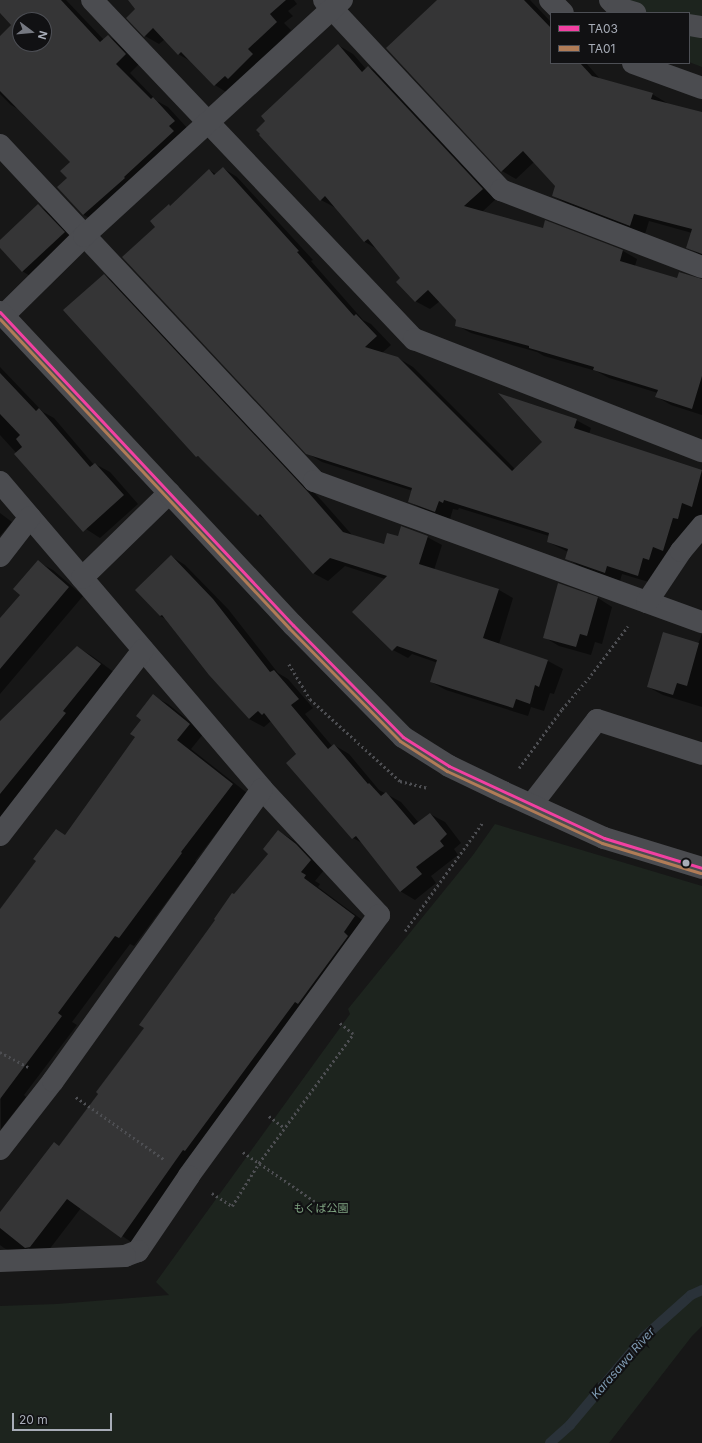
<!DOCTYPE html>
<meta charset="utf-8">
<style>
body{margin:0}
#map{position:relative;width:702px;height:1443px;overflow:hidden;background:#171717;font-family:Inter,"Noto Sans JP",sans-serif}
div>[style]{position:absolute}
.green>*{inset:0;background:#1d241e}
.shadow>*{inset:0;background:#0007}
.stream>*{height:10px;margin:-5px;padding:0 5px;transform-origin:5px;border-radius:5px;background:#2a3239}
.building>*{inset:0;background:#353536}
.path>*{height:2.5px;margin-top:-1.25px;transform-origin:0;background:repeating-linear-gradient(90deg,#4d4e52 0 2px,transparent 0 5px)}
.minor>*{height:22px;margin:-11px;padding:0 11px;transform-origin:11px;border-radius:11px;background:#4b4c50}
.tertiary>*{height:22px;margin:-11px;padding:0 11px;transform-origin:11px;border-radius:11px;background:#4b4c50}
.bus-1>*{height:3px;margin:-1.5px;padding:0 1.5px;transform-origin:1.5px;border-radius:1.5px;background:#f240a1}
.bus-2>*{height:3px;margin:-1.5px;padding:0 1.5px;transform-origin:1.5px;border-radius:1.5px;background:#b07c57}
.dots>*{width:11px;height:11px;translate:-50% -50%;box-sizing:border-box;border:2px solid #111113;border-radius:50%}
span{translate:-50% -50%;white-space:nowrap;text-align:center;line-height:1.15;-webkit-text-stroke:4px #111113;paint-order:stroke}
.park-label{font-size:11px;color:#7fa381}
.water-label{font-size:12px;color:#7f9bb3;font-style:italic}
.legend{position:absolute;left:550px;top:12px;width:140px;height:52px;box-sizing:border-box;background:#111113;border:1px solid #4d4f55;margin:0;padding:5px 7px;list-style:none;font-size:12px;color:#a8adb8}
.legend li{display:flex;align-items:center;gap:8px;height:20px}
.legend b{width:20px;border:1px solid #4d4f55}
.north{position:absolute;left:12px;top:12px;width:40px;height:40px;box-sizing:border-box;background:#111113;border:1px solid #4d4f55;border-radius:50%;rotate:106deg;font-size:11px;font-weight:700;line-height:16px;text-align:center;color:#a8adb8}
.north::after{content:'';display:block;margin:auto;width:14px;height:18px;background:#757880;clip-path:polygon(50% 0,100% 100%,50% 72%,0 100%)}
.scale{position:absolute;left:12px;top:1413px;width:100px;height:18px;box-sizing:border-box;border:2px solid #a8adb8;border-top:0;padding-left:5px;font-size:12px;line-height:14px;white-space:nowrap;color:#a8adb8;-webkit-text-stroke:3px #111113;paint-order:stroke}
</style>
<div id="map">
<div class="green">
<i style="clip-path:polygon(624px 0,702px 0,702px 67px,689px 62px,689px 13px,633px 13px)"></i>
<i style="clip-path:polygon(495px 824px,702px 886px,702px 1326px,692px 1336px,609px 1443px,0 1443px,0 1306px,57px 1304px,169px 1295px,156px 1282px,350px 1014px,348px 1009px,473px 855px)"></i>
</div>
<div class="shadow">
<i style="clip-path:polygon(evenodd,0 0,66px 0,104px 40px,108px 36px,122px 44px,140px 63px,130px 73px,157px 101px,168px 107px,189px 130px,98px 223px,84px 215px,58px 187px,68px 178px,71px 162px,20px 110px,11px 105px,0 94px,0 38px,12px 25px,0 11px,0 0,20px 20px,44px 20px,44px 44px,20px 44px,20px 20px)"></i>
<i style="clip-path:polygon(131px 0,294px 0,297px 4px,288px 11px,293px 16px,284px 23px,291px 30px,229px 94px,215px 85px,192px 62px,178px 54px,165px 39px,159px 44px,145px 36px,137px 7px)"></i>
<i style="clip-path:polygon(445px 0,530px 0,551px 22px,551px 63px,586px 63px,601px 80px,652px 94px,667px 103px,667px 104px,702px 113px,702px 256px,687px 247px,692px 233px,649px 221px,645px 234px,568px 204px,553px 196px,556px 186px,534px 162px,516px 179px,502px 171px)"></i>
<i style="clip-path:polygon(338px 45px,353px 54px,366px 69px,368px 67px,383px 75px,497px 198px,482px 212px,623px 251px,637px 259px,635px 266px,678px 279px,702px 280px,702px 415px,671px 405px,657px 397px,658px 393px,609px 378px,596px 371px,544px 356px,537px 352px,471px 333px,456px 325px,458px 320px,440px 301px,430px 309px,415px 301px,401px 278px,377px 249px,365px 242px,336px 208px,321px 200px,260px 135px)"></i>
<i style="clip-path:polygon(223px 168px,237px 177px,313px 260px,311px 261px,363px 320px,371px 324px,391px 345px,382px 353px,398px 358px,413px 367px,515px 469px,576px 420px,591px 428px,589px 434px,702px 471px,702px 530px,688px 525px,678px 558px,652px 583px,622px 574px,620px 581px,581px 567px,566px 558px,568px 552px,548px 542px,549px 536px,459px 508px,458px 510px,453px 509px,450px 519px,424px 510px,410px 502px,413px 491px,322px 462px,307px 453px,157px 227px,171px 207px,209px 170px,216px 174px)"></i>
<i style="clip-path:polygon(38px 206px,53px 214px,79px 241px,37px 280px,22px 271px,0 247px,0 241px)"></i>
<i style="clip-path:polygon(104px 275px,118px 284px,323px 502px,353px 536px,385px 545px,399px 537px,427px 537px,442px 545px,434px 570px,499px 590px,513px 598px,499px 644px,548px 661px,563px 669px,554px 694px,550px 693px,544px 711px,531px 707px,528px 716px,446px 690px,431px 682px,438px 663px,412px 654px,408px 658px,393px 650px,385px 579px,345px 566px,328px 581px,313px 573px,268px 521px,258px 515px,204px 460px,197px 456px)"></i>
<i style="clip-path:polygon(0 367px,43px 412px,54px 418px,94px 465px,95px 464px,110px 472px,138px 504px,100px 538px,86px 529px,0 435px)"></i>
<i style="clip-path:polygon(0 513px,12px 522px,0 536px)"></i>
<i style="clip-path:polygon(171px 556px,185px 565px,228px 609px,278px 673px,288px 679px,313px 708px,305px 714px,332px 746px,334px 745px,349px 754px,379px 790px,401px 802px,419px 823px,430px 814px,445px 822px,461px 843px,454px 849px,458px 855px,431px 876px,436px 883px,415px 900px,400px 891px,364px 844px,353px 838px,297px 755px,271px 721px,264px 727px,249px 719px,210px 674px,166px 619px,160px 616px)"></i>
<i style="clip-path:polygon(38px 562px,53px 570px,83px 596px,0 694px,0 620px,21px 594px)"></i>
<i style="clip-path:polygon(598px 598px,612px 607px,602px 644px,595px 642px,591px 655px,559px 646px,544px 637px)"></i>
<i style="clip-path:polygon(702px 634px,702px 707px,663px 695px,648px 687px,698px 644px)"></i>
<i style="clip-path:polygon(77px 647px,92px 656px,115px 673px,0 825px,0 723px)"></i>
<i style="clip-path:polygon(153px 696px,168px 704px,204px 733px,191px 749px,247px 793px,195px 861px,196px 862px,134px 946px,130px 944px,72px 1022px,77px 1025px,24px 1095px,26px 1097px,1px 1129px,0 910px,66px 836px,137px 737px)"></i>
<i style="clip-path:polygon(278px 831px,293px 840px,311px 854px,325px 869px,315px 881px,320px 884px,318px 887px,369px 925px,137px 1246px,81px 1208px,45px 1255px,40px 1255px,28px 1248px,22px 1256px,19px 1256px,4px 1248px,0 1245px,0 1213px,60px 1147px,99px 1093px,146px 1028px,235px 896px,269px 853px)"></i>
</div>
<div class="stream">
<i style="left:550px;top:1443px;width:27px;rotate:-42deg"></i>
<i style="left:570px;top:1425px;width:115px;rotate:-49.9deg"></i>
<i style="left:644px;top:1337px;width:63px;rotate:-41.8deg"></i>
<i style="left:691px;top:1295px;width:12px;rotate:-24deg"></i>
</div>
<div class="building">
<i style="clip-path:polygon(evenodd,0 0,61px 0,100px 42px,108px 35px,126px 54px,116px 64px,151px 99px,153px 97px,175px 121px,169px 126px,174px 131px,124px 177px,125px 178px,83px 215px,57px 187px,67px 178px,60px 171px,70px 162px,0 91px,0 36px,11px 25px,0 13px,0 0,20px 20px,44px 20px,44px 44px,20px 44px,20px 20px)"></i>
<i style="clip-path:polygon(128px 0,286px 0,270px 14px,277px 22px,248px 49px,253px 54px,228px 79px,225px 76px,214px 86px,181px 52px,178px 55px,153px 28px,144px 37px,126px 18px,135px 9px)"></i>
<i style="clip-path:polygon(437px 0,524px 0,551px 28px,551px 63px,580px 63px,592px 76px,653px 93px,651px 99px,702px 112px,702px 254px,686px 248px,692px 229px,634px 214px,630px 226px,552px 196px,555px 186px,523px 151px,501px 172px,386px 48px)"></i>
<i style="clip-path:polygon(338px 44px,362px 72px,368px 66px,483px 189px,464px 206px,543px 228px,545px 220px,623px 250px,620px 261px,677px 278px,679px 272px,702px 279px,702px 376px,692px 409px,655px 397px,658px 390px,593px 370px,594px 367px,529px 348px,529px 346px,455px 326px,456px 320px,428px 290px,415px 302px,396px 282px,400px 278px,368px 239px,364px 242px,325px 196px,320px 201px,259px 135px,260px 134px,256px 130px,265px 121px,261px 116px)"></i>
<i style="clip-path:polygon(223px 167px,299px 251px,297px 252px,354px 316px,356px 314px,377px 336px,365px 347px,398px 357px,512px 471px,542px 442px,498px 393px,577px 419px,574px 428px,702px 470px,692px 507px,682px 503px,678px 519px,673px 518px,663px 551px,653px 547px,649px 560px,643px 558px,638px 576px,607px 566px,605px 573px,565px 559px,568px 549px,547px 542px,549px 533px,444px 500px,443px 503px,439px 501px,435px 512px,408px 502px,412px 488px,306px 454px,122px 257px,155px 227px,150px 221px,169px 204px,170px 206px,209px 169px,214px 175px)"></i>
<i style="clip-path:polygon(38px 204px,65px 232px,22px 272px,0 248px,0 240px)"></i>
<i style="clip-path:polygon(104px 274px,308px 492px,343px 532px,384px 544px,387px 533px,398px 536px,401px 526px,428px 536px,419px 564px,499px 589px,483px 638px,548px 660px,539px 687px,535px 685px,530px 704px,516px 699px,513px 708px,430px 682px,437px 660px,397px 646px,392px 651px,352px 612px,387px 576px,330px 558px,313px 574px,260px 514px,258px 516px,198px 456px,196px 457px,63px 310px)"></i>
<i style="clip-path:polygon(0 373px,36px 411px,39px 408px,90px 467px,95px 463px,124px 495px,83px 532px,14px 454px,22px 447px,16px 439px,20px 435px,0 414px)"></i>
<i style="clip-path:polygon(171px 555px,213px 599px,270px 672px,274px 670px,299px 699px,291px 705px,328px 749px,334px 744px,368px 784px,369px 783px,381px 796px,386px 792px,414px 825px,430px 813px,447px 834px,440px 841px,444px 846px,416px 867px,422px 874px,400px 892px,356px 836px,352px 839px,286px 763px,296px 754px,264px 713px,262px 715px,258px 711px,249px 719px,209px 675px,162px 615px,160px 616px,135px 590px)"></i>
<i style="clip-path:polygon(38px 560px,69px 587px,0 669px,0 618px,20px 595px,13px 589px)"></i>
<i style="clip-path:polygon(558px 583px,598px 597px,587px 636px,580px 634px,576px 647px,543px 638px)"></i>
<i style="clip-path:polygon(663px 632px,699px 643px,687px 686px,677px 683px,673px 695px,647px 687px)"></i>
<i style="clip-path:polygon(77px 646px,101px 664px,63px 711px,66px 713px,0 794px,0 721px)"></i>
<i style="clip-path:polygon(153px 694px,190px 724px,177px 740px,233px 784px,181px 852px,182px 853px,119px 938px,115px 936px,58px 1013px,62px 1016px,0 1099px,0 909px,36px 861px,33px 859px,56px 829px,65px 835px,135px 737px,130px 734px,141px 720px,136px 716px)"></i>
<i style="clip-path:polygon(278px 830px,296px 844px,311px 860px,301px 872px,306px 875px,304px 878px,355px 916px,344px 932px,348px 936px,298px 1004px,295px 1002px,185px 1151px,183px 1150px,121px 1238px,67px 1199px,30px 1247px,25px 1248px,0 1228px,0 1212px,54px 1142px,59px 1146px,98px 1094px,96px 1092px,144px 1028px,139px 1025px,215px 920px,214px 919px,232px 893px,234px 894px,268px 854px,263px 849px)"></i>
</div>
<div class="path">
<i style="left:289px;top:664px;width:41px;rotate:59deg"></i>
<i style="left:310px;top:699px;width:122px;rotate:42.3deg"></i>
<i style="left:400px;top:781px;width:29px;rotate:14deg"></i>
<i style="left:519px;top:768px;width:73px;rotate:-53.9deg"></i>
<i style="left:562px;top:709px;width:45px;rotate:-49.5deg"></i>
<i style="left:591px;top:675px;width:61px;rotate:-52.9deg"></i>
<i style="left:405px;top:931px;width:134px;rotate:-54.4deg"></i>
<i style="left:0;top:1052px;width:32px;rotate:28deg"></i>
<i style="left:76px;top:1097px;width:109px;rotate:35.3deg"></i>
<i style="left:269px;top:1116px;width:20px;rotate:37deg"></i>
<i style="left:243px;top:1152px;width:93px;rotate:34.5deg"></i>
<i style="left:212px;top:1193px;width:24px;rotate:33deg"></i>
<i style="left:232px;top:1206px;width:51px;rotate:-57.9deg"></i>
<i style="left:259px;top:1163px;width:160px;rotate:-53.9deg"></i>
<i style="left:353px;top:1034px;width:19px;rotate:-141deg"></i>
</div>
<div class="minor">
<i style="left:92px;top:0;width:468px;rotate:46.5deg"></i>
<i style="left:414px;top:339px;width:309px;rotate:21.3deg"></i>
<i style="left:324px;top:0;width:260px;rotate:47deg"></i>
<i style="left:501px;top:190px;width:215px;rotate:21deg"></i>
<i style="left:550px;top:0;width:18px;rotate:45deg"></i>
<i style="left:610px;top:0;width:11px;rotate:45deg"></i>
<i style="left:618px;top:8px;width:18px;rotate:16deg"></i>
<i style="left:689px;top:25px;width:13px;rotate:9deg"></i>
<i style="left:633px;top:63px;width:73px;rotate:19.9deg"></i>
<i style="left:0;top:145px;width:460px;rotate:46.9deg"></i>
<i style="left:314px;top:481px;width:413px;rotate:20deg"></i>
<i style="left:3px;top:316px;width:114px;rotate:-44.6deg"></i>
<i style="left:84px;top:236px;width:350px;rotate:-42.5deg"></i>
<i style="left:0;top:482px;width:404px;rotate:49.5deg"></i>
<i style="left:262px;top:789px;width:172px;rotate:47.1deg"></i>
<i style="left:379px;top:915px;width:323px;rotate:126.1deg"></i>
<i style="left:189px;top:1176px;width:91px;rotate:124.2deg"></i>
<i style="left:138px;top:1251px;width:14px;rotate:159deg"></i>
<i style="left:125px;top:1256px;width:125px;rotate:177.7deg"></i>
<i style="left:0;top:556px;width:49px;rotate:-52.4deg"></i>
<i style="left:82px;top:578px;width:122px;rotate:-44.3deg"></i>
<i style="left:647px;top:602px;width:61px;rotate:-56.3deg"></i>
<i style="left:681px;top:551px;width:33px;rotate:-50deg"></i>
<i style="left:532px;top:804px;width:106px;rotate:-52.3deg"></i>
<i style="left:597px;top:720px;width:110px;rotate:17.9deg"></i>
<i style="left:0;top:835px;width:234px;rotate:-52.3deg"></i>
<i style="left:0;top:1149px;width:86px;rotate:-52.1deg"></i>
<i style="left:53px;top:1081px;width:359px;rotate:-54.4deg"></i>
</div>
<div class="tertiary">
<i style="left:0;top:312px;width:429px;rotate:46.9deg"></i>
<i style="left:293px;top:625px;width:157px;rotate:45.5deg"></i>
<i style="left:403px;top:737px;width:54px;rotate:32.2deg"></i>
<i style="left:449px;top:766px;width:60px;rotate:25.7deg"></i>
<i style="left:503px;top:792px;width:111px;rotate:24.5deg"></i>
<i style="left:604px;top:838px;width:102px;rotate:17deg"></i>
</div>
<div class="bus-1">
<i style="left:0;top:312px;width:429px;rotate:46.9deg"></i>
<i style="left:293px;top:625px;width:157px;rotate:45.5deg"></i>
<i style="left:403px;top:737px;width:54px;rotate:32.2deg"></i>
<i style="left:449px;top:766px;width:171px;rotate:24.9deg"></i>
<i style="left:604px;top:838px;width:102px;rotate:17deg"></i>
</div>
<div class="bus-2">
<i style="left:0;top:319px;width:423px;rotate:46.9deg"></i>
<i style="left:289px;top:628px;width:158px;rotate:45.5deg"></i>
<i style="left:400px;top:741px;width:56px;rotate:32.6deg"></i>
<i style="left:447px;top:771px;width:171px;rotate:24.9deg"></i>
<i style="left:602px;top:843px;width:103px;rotate:16.9deg"></i>
</div>
<div class="dots">
<i style="left:686px;top:863px;background:#a8adb8"></i>
</div>
<div class="park-label">
<span style="left:321px;top:1208px">もくば公園</span>
</div>
<div class="water-label">
<span style="left:623px;top:1363px;rotate:-49deg">Karasawa River</span>
</div>
<ul class="legend">
<li><b style="height:5px;background:#f240a1"></b>TA03</li>
<li><b style="height:5px;background:#b07c57"></b>TA01</li>
</ul>
<div class="north">N</div>
<div class="scale">20 m</div>
</div>
